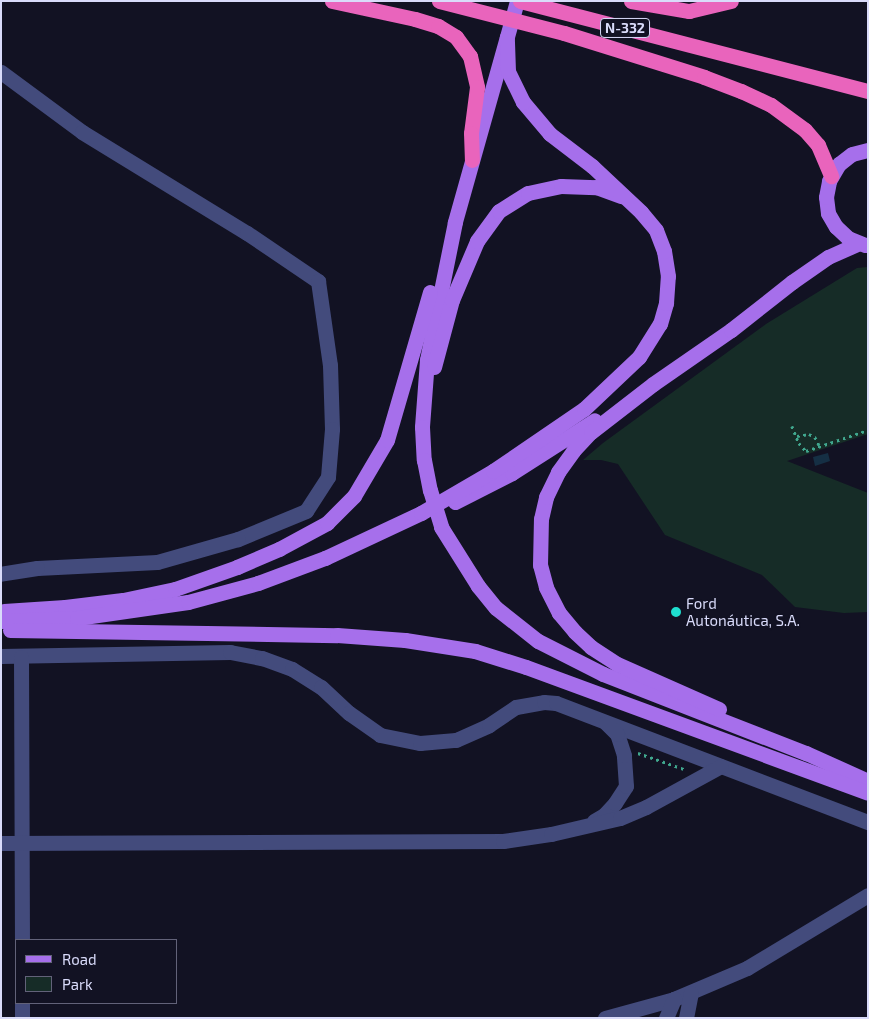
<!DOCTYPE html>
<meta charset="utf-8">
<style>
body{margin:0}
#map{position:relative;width:869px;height:1019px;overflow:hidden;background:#121223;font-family:"Exo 2",sans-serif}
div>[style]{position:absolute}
.green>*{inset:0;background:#162c27}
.water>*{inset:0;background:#152f44}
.path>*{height:2.5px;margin-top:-1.25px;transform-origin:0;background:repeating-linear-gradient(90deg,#40a78e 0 2.5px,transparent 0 6.5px)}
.minor>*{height:15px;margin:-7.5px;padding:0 7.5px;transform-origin:7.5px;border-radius:7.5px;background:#434b7c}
.major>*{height:15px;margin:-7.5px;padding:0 7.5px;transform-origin:7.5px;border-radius:7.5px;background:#a66feb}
.highway>*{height:15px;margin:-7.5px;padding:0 7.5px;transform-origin:7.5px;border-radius:7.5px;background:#e964bc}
.dots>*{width:14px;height:14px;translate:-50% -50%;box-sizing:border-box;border:2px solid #121223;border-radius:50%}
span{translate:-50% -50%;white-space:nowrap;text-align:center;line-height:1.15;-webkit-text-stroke:4px #121223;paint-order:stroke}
.shield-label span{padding:1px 4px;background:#121223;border:1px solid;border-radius:4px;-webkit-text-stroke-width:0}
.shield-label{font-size:14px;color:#d9dbfa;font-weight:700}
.poi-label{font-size:15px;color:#d9dbfa}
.left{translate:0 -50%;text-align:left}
.frame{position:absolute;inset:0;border:2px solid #d9dbfa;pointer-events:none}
.legend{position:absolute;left:15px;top:939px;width:162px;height:65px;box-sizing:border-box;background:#121223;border:1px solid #626279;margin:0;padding:6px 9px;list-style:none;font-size:15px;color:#d9dbfa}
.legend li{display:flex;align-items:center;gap:10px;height:25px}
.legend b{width:25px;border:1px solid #626279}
</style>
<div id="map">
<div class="green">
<i style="clip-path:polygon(868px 267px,868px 434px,787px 461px,868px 493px,868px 612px,844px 613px,795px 607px,762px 575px,665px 535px,618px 464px,601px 460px,583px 460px,603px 443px,766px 324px,857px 268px)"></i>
</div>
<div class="water">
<i style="clip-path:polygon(828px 453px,830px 461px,815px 466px,813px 457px)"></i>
</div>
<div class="path">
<i style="left:792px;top:426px;width:18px;rotate:68deg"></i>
<i style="left:799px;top:443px;width:11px;rotate:49deg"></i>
<i style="left:806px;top:451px;width:65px;rotate:-18.7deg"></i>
<i style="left:797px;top:436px;width:12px;rotate:-9deg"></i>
<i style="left:809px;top:434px;width:7px;rotate:27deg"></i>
<i style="left:815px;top:437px;width:11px;rotate:63deg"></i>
<i style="left:638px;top:753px;width:49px;rotate:19.2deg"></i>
</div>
<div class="minor">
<i style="left:1px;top:72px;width:101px;rotate:36.5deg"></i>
<i style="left:82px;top:132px;width:193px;rotate:31.5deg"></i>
<i style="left:247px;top:233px;width:86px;rotate:34.1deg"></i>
<i style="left:318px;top:281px;width:85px;rotate:81.9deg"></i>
<i style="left:330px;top:365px;width:64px;rotate:88.2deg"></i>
<i style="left:332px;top:429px;width:48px;rotate:94.8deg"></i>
<i style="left:328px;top:477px;width:40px;rotate:122.9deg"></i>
<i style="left:306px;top:511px;width:74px;rotate:157.6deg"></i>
<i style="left:238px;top:539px;width:84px;rotate:164.1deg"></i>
<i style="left:157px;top:562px;width:120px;rotate:177.1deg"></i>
<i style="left:37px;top:568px;width:36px;rotate:171deg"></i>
<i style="left:1px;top:656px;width:229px;rotate:-1deg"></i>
<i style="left:230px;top:652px;width:33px;rotate:11deg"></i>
<i style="left:262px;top:658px;width:32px;rotate:20deg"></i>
<i style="left:292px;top:669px;width:34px;rotate:32deg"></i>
<i style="left:321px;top:687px;width:38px;rotate:43deg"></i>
<i style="left:349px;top:713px;width:38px;rotate:35deg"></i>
<i style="left:380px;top:735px;width:41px;rotate:11.3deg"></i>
<i style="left:420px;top:743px;width:36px;rotate:-5deg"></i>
<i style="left:456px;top:740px;width:36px;rotate:-24deg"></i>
<i style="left:489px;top:725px;width:32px;rotate:-34deg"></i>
<i style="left:516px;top:707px;width:28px;rotate:-10deg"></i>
<i style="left:544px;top:702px;width:12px;rotate:5deg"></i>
<i style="left:556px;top:703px;width:334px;rotate:20.9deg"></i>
<i style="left:21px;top:657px;width:283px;rotate:89.8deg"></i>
<i style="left:594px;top:821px;width:12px;rotate:-31deg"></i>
<i style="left:604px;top:815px;width:16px;rotate:-47deg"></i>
<i style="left:615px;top:803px;width:20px;rotate:-57deg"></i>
<i style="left:626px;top:786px;width:31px;rotate:-94deg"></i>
<i style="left:624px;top:755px;width:22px;rotate:-108deg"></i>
<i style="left:617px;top:734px;width:16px;rotate:-135deg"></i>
<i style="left:1px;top:843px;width:502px;rotate:-0.23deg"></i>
<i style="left:503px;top:841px;width:49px;rotate:-8.3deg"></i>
<i style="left:551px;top:834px;width:71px;rotate:-13.1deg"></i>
<i style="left:620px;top:818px;width:28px;rotate:-23deg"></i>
<i style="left:646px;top:807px;width:85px;rotate:-28.7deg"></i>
<i style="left:22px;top:1018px;width:15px;rotate:-90deg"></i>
<i style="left:605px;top:1018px;width:72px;rotate:-15.4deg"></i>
<i style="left:674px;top:999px;width:79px;rotate:-23deg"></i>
<i style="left:747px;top:968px;width:141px;rotate:-31.1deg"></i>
<i style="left:666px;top:1018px;width:21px;rotate:-67deg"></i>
<i style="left:686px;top:1018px;width:25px;rotate:-79deg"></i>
</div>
<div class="major">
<i style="left:517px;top:1px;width:230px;rotate:105.7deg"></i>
<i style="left:455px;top:222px;width:141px;rotate:101.5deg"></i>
<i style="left:427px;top:360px;width:67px;rotate:94.3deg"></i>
<i style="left:422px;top:427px;width:33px;rotate:87deg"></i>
<i style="left:424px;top:460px;width:31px;rotate:79deg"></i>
<i style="left:430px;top:490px;width:39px;rotate:73deg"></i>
<i style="left:441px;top:527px;width:70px;rotate:57.9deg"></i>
<i style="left:478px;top:586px;width:28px;rotate:51deg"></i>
<i style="left:496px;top:608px;width:53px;rotate:38.2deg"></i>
<i style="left:538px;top:641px;width:73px;rotate:26.9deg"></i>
<i style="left:603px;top:674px;width:218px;rotate:21.3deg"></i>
<i style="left:806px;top:753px;width:68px;rotate:24.3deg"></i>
<i style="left:865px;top:245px;width:18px;rotate:-158deg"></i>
<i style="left:848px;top:238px;width:16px;rotate:-137deg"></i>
<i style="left:836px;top:227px;width:16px;rotate:-120deg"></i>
<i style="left:828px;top:213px;width:16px;rotate:-97deg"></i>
<i style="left:826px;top:197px;width:16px;rotate:-79deg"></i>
<i style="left:829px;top:181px;width:20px;rotate:-60deg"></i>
<i style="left:839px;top:164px;width:16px;rotate:-38deg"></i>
<i style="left:852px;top:154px;width:16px;rotate:-14deg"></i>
<i style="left:434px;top:367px;width:69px;rotate:-75deg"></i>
<i style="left:452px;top:300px;width:64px;rotate:-67deg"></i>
<i style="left:477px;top:241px;width:37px;rotate:-54deg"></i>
<i style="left:499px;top:211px;width:34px;rotate:-32deg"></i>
<i style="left:528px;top:193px;width:34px;rotate:-12deg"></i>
<i style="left:561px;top:186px;width:35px;rotate:2deg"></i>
<i style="left:596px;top:187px;width:27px;rotate:20deg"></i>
<i style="left:455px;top:502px;width:64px;rotate:-27deg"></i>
<i style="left:512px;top:473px;width:98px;rotate:-32.6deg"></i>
<i style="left:4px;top:611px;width:61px;rotate:-3.8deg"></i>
<i style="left:65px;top:607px;width:58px;rotate:-6.9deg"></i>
<i style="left:123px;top:600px;width:53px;rotate:-11.9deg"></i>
<i style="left:175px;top:589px;width:66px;rotate:-19.5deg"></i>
<i style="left:237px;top:567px;width:46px;rotate:-23.2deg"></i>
<i style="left:279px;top:549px;width:55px;rotate:-28.4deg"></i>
<i style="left:327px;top:523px;width:38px;rotate:-45deg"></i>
<i style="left:354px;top:496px;width:65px;rotate:-59.5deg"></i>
<i style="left:387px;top:440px;width:154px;rotate:-73.8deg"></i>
<i style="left:1px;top:621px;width:76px;rotate:-2.3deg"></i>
<i style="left:77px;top:618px;width:112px;rotate:-8.2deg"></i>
<i style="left:188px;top:602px;width:73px;rotate:-15.2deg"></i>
<i style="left:258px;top:583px;width:72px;rotate:-20.5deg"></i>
<i style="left:325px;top:558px;width:106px;rotate:-25.1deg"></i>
<i style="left:421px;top:513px;width:83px;rotate:-30.3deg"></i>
<i style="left:493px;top:471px;width:110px;rotate:-34.3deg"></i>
<i style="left:584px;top:409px;width:76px;rotate:-43.4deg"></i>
<i style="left:639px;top:357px;width:39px;rotate:-58deg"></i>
<i style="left:660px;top:324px;width:22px;rotate:-74deg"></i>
<i style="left:666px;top:303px;width:27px;rotate:-86deg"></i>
<i style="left:668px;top:276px;width:25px;rotate:-99deg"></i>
<i style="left:664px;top:251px;width:22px;rotate:-111deg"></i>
<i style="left:656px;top:230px;width:23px;rotate:-130deg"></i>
<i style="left:641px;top:212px;width:67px;rotate:-136.8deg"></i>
<i style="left:592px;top:166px;width:53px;rotate:-142.7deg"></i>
<i style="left:550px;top:134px;width:42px;rotate:-130.2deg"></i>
<i style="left:523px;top:102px;width:34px;rotate:-116deg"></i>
<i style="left:508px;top:71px;width:34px;rotate:-92deg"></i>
<i style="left:10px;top:630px;width:327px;rotate:0.9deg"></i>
<i style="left:337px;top:635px;width:68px;rotate:4.2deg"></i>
<i style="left:405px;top:640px;width:71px;rotate:8.9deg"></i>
<i style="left:475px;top:651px;width:53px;rotate:17.4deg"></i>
<i style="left:526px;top:667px;width:364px;rotate:20.2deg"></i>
<i style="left:719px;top:709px;width:111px;rotate:-156.2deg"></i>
<i style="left:617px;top:664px;width:31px;rotate:-147deg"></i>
<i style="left:591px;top:647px;width:22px;rotate:-137deg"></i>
<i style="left:575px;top:632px;width:25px;rotate:-130deg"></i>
<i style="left:559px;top:613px;width:29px;rotate:-117deg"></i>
<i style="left:546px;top:587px;width:23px;rotate:-105deg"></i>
<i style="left:540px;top:565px;width:46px;rotate:-88.8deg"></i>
<i style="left:541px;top:519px;width:23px;rotate:-77deg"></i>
<i style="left:546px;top:497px;width:28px;rotate:-64deg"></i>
<i style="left:558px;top:472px;width:26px;rotate:-54deg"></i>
<i style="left:573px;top:451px;width:26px;rotate:-47deg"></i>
<i style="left:591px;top:432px;width:78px;rotate:-37.7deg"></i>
<i style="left:653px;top:384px;width:95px;rotate:-34.7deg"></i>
<i style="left:731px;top:330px;width:78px;rotate:-38.2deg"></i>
<i style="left:792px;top:282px;width:44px;rotate:-34.8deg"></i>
<i style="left:828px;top:257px;width:34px;rotate:-24deg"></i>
</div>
<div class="highway">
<i style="left:332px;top:1px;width:85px;rotate:12.2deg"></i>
<i style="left:415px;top:19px;width:24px;rotate:17deg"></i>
<i style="left:438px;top:26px;width:21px;rotate:31deg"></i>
<i style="left:456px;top:37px;width:24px;rotate:54deg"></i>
<i style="left:470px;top:56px;width:32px;rotate:77deg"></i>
<i style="left:477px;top:87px;width:46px;rotate:97.4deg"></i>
<i style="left:471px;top:133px;width:27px;rotate:88deg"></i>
<i style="left:439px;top:1px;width:129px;rotate:14.4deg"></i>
<i style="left:564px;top:33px;width:147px;rotate:17.4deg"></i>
<i style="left:704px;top:77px;width:40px;rotate:21deg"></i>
<i style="left:741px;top:91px;width:33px;rotate:25deg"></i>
<i style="left:771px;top:105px;width:42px;rotate:36.3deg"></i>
<i style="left:805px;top:130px;width:20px;rotate:49deg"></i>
<i style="left:818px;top:145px;width:34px;rotate:67deg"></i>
<i style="left:520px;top:1px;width:359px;rotate:14.5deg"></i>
<i style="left:631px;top:1px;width:59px;rotate:9.8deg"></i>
<i style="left:689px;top:11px;width:43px;rotate:-13.4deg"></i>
</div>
<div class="dots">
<i style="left:676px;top:612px;background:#1fdfd0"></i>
</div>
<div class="shield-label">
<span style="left:625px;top:28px">N-332</span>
</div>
<div class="poi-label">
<span class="left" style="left:686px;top:612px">Ford<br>Autonáutica, S.A.</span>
</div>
<div class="frame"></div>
<ul class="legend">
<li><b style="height:6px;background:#a66feb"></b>Road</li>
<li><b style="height:14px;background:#162c27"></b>Park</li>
</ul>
</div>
